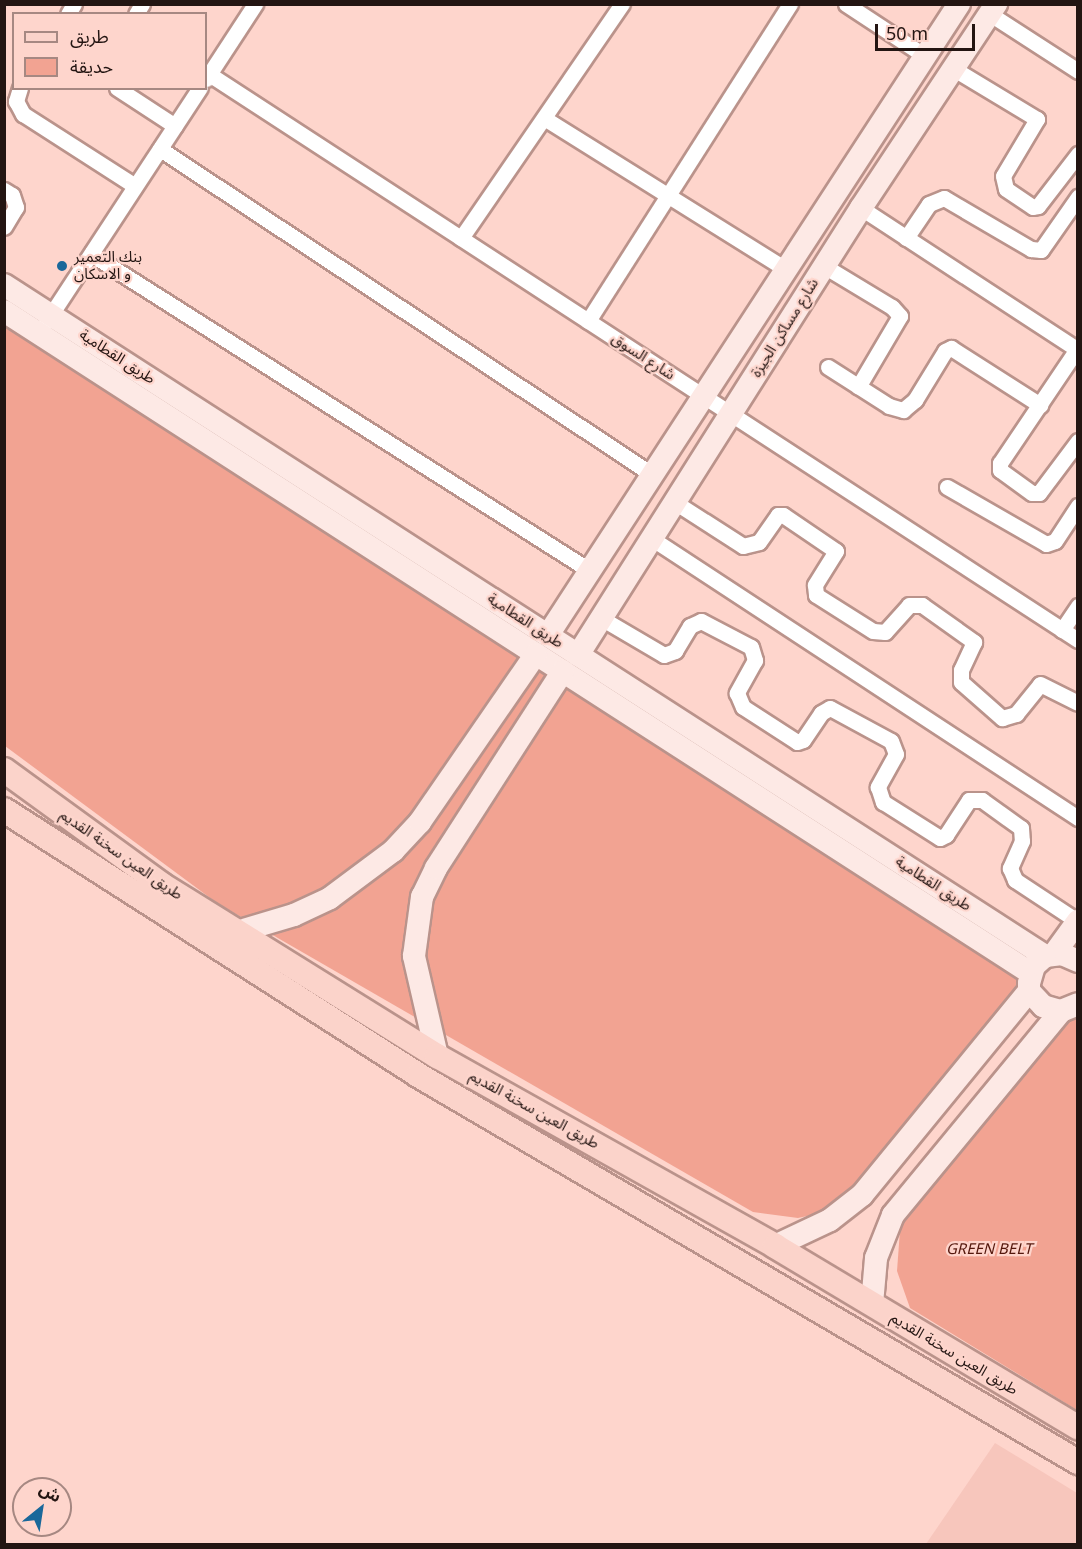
<!DOCTYPE html>
<meta charset="utf-8">
<style>
body{margin:0}
#map{position:relative;width:1082px;height:1549px;overflow:hidden;background:#fed5cc;font-family:Georgia,"Noto Sans Arabic",serif}
div>[style]{position:absolute}
.built>*{inset:0;background:#f7c6bc}
.green>*{inset:0;background:#f2a392}
.roads{filter:drop-shadow(2px 0 #ba938b) drop-shadow(-2px 0 #ba938b) drop-shadow(0 2px #ba938b) drop-shadow(0 -2px #ba938b)}
.street>*{height:15px;margin:-7.5px;padding:0 7.5px;transform-origin:7.5px;border-radius:7.5px;background:#fff}
.secondary>*{height:22px;margin:-11px;padding:0 11px;transform-origin:11px;border-radius:11px;background:#fde9e5}
.primary>*{height:24px;margin:-12px;padding:0 12px;transform-origin:12px;border-radius:12px;background:#fbd3ca}
.dots>*{width:16px;height:16px;translate:-50% -50%;box-sizing:border-box;border:3px solid #fed5cc;border-radius:50%}
span{translate:-50% -50%;white-space:nowrap;text-align:center;line-height:1.15;-webkit-text-stroke:4.5px #fed5cc;paint-order:stroke}
.poi-label{font-size:15px;color:#231512}
.left{translate:0 -50%;text-align:left}
.street-label{font-size:15px;color:#231512}
.park-label{font-size:15px;color:#54170c;font-style:italic}
.frame{position:absolute;inset:0;border:6px solid #231512;pointer-events:none}
.legend{position:absolute;left:12px;top:12px;width:195px;height:78px;box-sizing:border-box;background:#fed5cc;border:2px solid #a68882;margin:0;padding:8px 10px;list-style:none;font-size:18px;color:#231512}
.legend li{display:flex;align-items:center;gap:12px;height:30px}
.legend b{width:30px;border:2px solid #a68882}
.north{position:absolute;left:12px;top:1477px;width:60px;height:60px;box-sizing:border-box;background:#fed5cc;border:2px solid #a68882;border-radius:50%;rotate:30deg;font-size:16px;font-weight:700;line-height:24px;text-align:center;color:#231512}
.north::after{content:'';display:block;margin:auto;width:21px;height:27px;background:#1a689a;clip-path:polygon(50% 0,100% 100%,50% 72%,0 100%)}
.scale{position:absolute;left:875px;top:24px;width:100px;height:27px;box-sizing:border-box;border:3px solid #231512;border-top:0;padding-left:8px;font-size:18px;line-height:21px;white-space:nowrap;color:#231512;-webkit-text-stroke:4px #fed5cc;paint-order:stroke}
</style>
<div id="map">
<div class="built">
<i style="clip-path:polygon(995px 1443px,1077px 1493px,1077px 1544px,926px 1544px)"></i>
</div>
<div class="green">
<i style="clip-path:polygon(4px 316px,1022px 980px,858px 1185px,830px 1211px,798px 1218px,753px 1212px,217px 903px,5px 746px)"></i>
<i style="clip-path:polygon(1077px 1004px,1077px 1410px,910px 1308px,897px 1271px,902px 1203px)"></i>
</div>
<div class="roads">
<div class="street">
<i style="left:846px;top:4px;width:95px;rotate:33.4deg"></i>
<i style="left:68px;top:14px;width:12px;rotate:-59deg"></i>
<i style="left:136px;top:14px;width:12px;rotate:-59deg"></i>
<i style="left:990px;top:14px;width:105px;rotate:32.9deg"></i>
<i style="left:954px;top:69px;width:97px;rotate:31.1deg"></i>
<i style="left:1037px;top:119px;width:66px;rotate:120.8deg"></i>
<i style="left:1003px;top:176px;width:13px;rotate:77deg"></i>
<i style="left:1006px;top:189px;width:32px;rotate:34deg"></i>
<i style="left:1033px;top:207px;width:5px;rotate:-11deg"></i>
<i style="left:1038px;top:206px;width:66px;rotate:-52.4deg"></i>
<i style="left:209px;top:74px;width:1037px;rotate:33.08deg"></i>
<i style="left:206px;top:79px;width:90px;rotate:-56.8deg"></i>
<i style="left:20px;top:88px;width:14px;rotate:107deg"></i>
<i style="left:16px;top:101px;width:15px;rotate:62deg"></i>
<i style="left:23px;top:114px;width:133px;rotate:32.7deg"></i>
<i style="left:117px;top:88px;width:69px;rotate:33.2deg"></i>
<i style="left:544px;top:118px;width:285px;rotate:32deg"></i>
<i style="left:160px;top:149px;width:591px;rotate:33.47deg"></i>
<i style="left:4px;top:190px;width:9px;rotate:32deg"></i>
<i style="left:12px;top:195px;width:13px;rotate:72deg"></i>
<i style="left:16px;top:207px;width:23px;rotate:121deg"></i>
<i style="left:861px;top:208px;width:259px;rotate:33.2deg"></i>
<i style="left:461px;top:238px;width:284px;rotate:-55.5deg"></i>
<i style="left:906px;top:238px;width:41px;rotate:-55.9deg"></i>
<i style="left:929px;top:204px;width:16px;rotate:-22deg"></i>
<i style="left:944px;top:198px;width:101px;rotate:30.4deg"></i>
<i style="left:1031px;top:249px;width:10px;rotate:6deg"></i>
<i style="left:1041px;top:250px;width:65px;rotate:-55.1deg"></i>
<i style="left:91px;top:254px;width:590px;rotate:32.4deg"></i>
<i style="left:824px;top:266px;width:79px;rotate:31.1deg"></i>
<i style="left:892px;top:307px;width:12px;rotate:48deg"></i>
<i style="left:900px;top:316px;width:82px;rotate:120.6deg"></i>
<i style="left:588px;top:321px;width:376px;rotate:-57.5deg"></i>
<i style="left:46px;top:322px;width:280px;rotate:-56.7deg"></i>
<i style="left:1077px;top:349px;width:138px;rotate:124deg"></i>
<i style="left:1000px;top:463px;width:7px;rotate:90deg"></i>
<i style="left:1000px;top:470px;width:39px;rotate:36deg"></i>
<i style="left:1032px;top:493px;width:7px"></i>
<i style="left:1039px;top:493px;width:65px;rotate:-53.1deg"></i>
<i style="left:828px;top:367px;width:72px;rotate:32.6deg"></i>
<i style="left:889px;top:406px;width:15px;rotate:16deg"></i>
<i style="left:903px;top:410px;width:16px;rotate:-40deg"></i>
<i style="left:915px;top:400px;width:57px;rotate:-58.5deg"></i>
<i style="left:945px;top:351px;width:7px;rotate:-27deg"></i>
<i style="left:951px;top:348px;width:106px;rotate:32.6deg"></i>
<i style="left:947px;top:487px;width:114px;rotate:29.9deg"></i>
<i style="left:1046px;top:544px;width:9px;rotate:-18deg"></i>
<i style="left:1055px;top:541px;width:42px;rotate:-56.7deg"></i>
<i style="left:673px;top:501px;width:83px;rotate:32.7deg"></i>
<i style="left:743px;top:546px;width:16px;rotate:-14deg"></i>
<i style="left:759px;top:542px;width:33px;rotate:-55deg"></i>
<i style="left:778px;top:515px;width:5px"></i>
<i style="left:783px;top:515px;width:64px;rotate:34.2deg"></i>
<i style="left:836px;top:551px;width:40px;rotate:122deg"></i>
<i style="left:815px;top:585px;width:10px;rotate:84deg"></i>
<i style="left:816px;top:595px;width:67px;rotate:32.3deg"></i>
<i style="left:873px;top:631px;width:12px;rotate:5deg"></i>
<i style="left:885px;top:632px;width:36px;rotate:-48deg"></i>
<i style="left:909px;top:605px;width:13px"></i>
<i style="left:922px;top:605px;width:64px;rotate:35.4deg"></i>
<i style="left:974px;top:642px;width:31px;rotate:115deg"></i>
<i style="left:961px;top:670px;width:12px;rotate:90deg"></i>
<i style="left:961px;top:682px;width:55px;rotate:41.3deg"></i>
<i style="left:1002px;top:718px;width:15px;rotate:-16deg"></i>
<i style="left:1016px;top:714px;width:38px;rotate:-51deg"></i>
<i style="left:1040px;top:684px;width:42px;rotate:26.6deg"></i>
<i style="left:651px;top:538px;width:511px;rotate:33.25deg"></i>
<i style="left:601px;top:618px;width:73px;rotate:30.4deg"></i>
<i style="left:664px;top:655px;width:12px;rotate:-20deg"></i>
<i style="left:675px;top:651px;width:29px;rotate:-59deg"></i>
<i style="left:690px;top:626px;width:12px;rotate:-24deg"></i>
<i style="left:701px;top:621px;width:56px;rotate:27.5deg"></i>
<i style="left:751px;top:647px;width:14px;rotate:73deg"></i>
<i style="left:755px;top:660px;width:38px;rotate:119deg"></i>
<i style="left:737px;top:693px;width:15px;rotate:67deg"></i>
<i style="left:743px;top:707px;width:64px;rotate:32.9deg"></i>
<i style="left:797px;top:742px;width:6px;rotate:-18deg"></i>
<i style="left:803px;top:740px;width:32px;rotate:-56deg"></i>
<i style="left:821px;top:713px;width:10px;rotate:-29deg"></i>
<i style="left:830px;top:708px;width:69px;rotate:28.4deg"></i>
<i style="left:891px;top:741px;width:14px;rotate:69deg"></i>
<i style="left:896px;top:754px;width:38px;rotate:119deg"></i>
<i style="left:878px;top:787px;width:16px;rotate:72deg"></i>
<i style="left:883px;top:802px;width:67px;rotate:32.3deg"></i>
<i style="left:940px;top:838px;width:7px;rotate:-27deg"></i>
<i style="left:946px;top:835px;width:42px;rotate:-56.7deg"></i>
<i style="left:969px;top:800px;width:13px"></i>
<i style="left:982px;top:800px;width:48px;rotate:35.7deg"></i>
<i style="left:1021px;top:828px;width:13px;rotate:86deg"></i>
<i style="left:1022px;top:841px;width:30px;rotate:114deg"></i>
<i style="left:1010px;top:868px;width:13px;rotate:67deg"></i>
<i style="left:1015px;top:880px;width:74px;rotate:33.5deg"></i>
<i style="left:1062px;top:630px;width:29px;rotate:-56deg"></i>
</div>
<div class="secondary">
<i style="left:4px;top:285px;width:1239px;rotate:32.8deg"></i>
<i style="left:4px;top:311px;width:1222px;rotate:32.81deg"></i>
<i style="left:548px;top:635px;width:753px;rotate:-56.92deg"></i>
<i style="left:578px;top:655px;width:529px;rotate:-57.66deg"></i>
<i style="left:861px;top:208px;width:245px;rotate:-56.5deg"></i>
<i style="left:237px;top:932px;width:59px;rotate:-16.6deg"></i>
<i style="left:294px;top:915px;width:40px;rotate:-25deg"></i>
<i style="left:330px;top:898px;width:79px;rotate:-36.7deg"></i>
<i style="left:393px;top:851px;width:40px;rotate:-47deg"></i>
<i style="left:420px;top:822px;width:204px;rotate:-55.4deg"></i>
<i style="left:1054px;top:954px;width:41px;rotate:-54deg"></i>
<i style="left:1078px;top:961px;width:17px;rotate:-156deg"></i>
<i style="left:1062px;top:954px;width:17px;rotate:173deg"></i>
<i style="left:1045px;top:956px;width:15px;rotate:138deg"></i>
<i style="left:1034px;top:966px;width:18px;rotate:106deg"></i>
<i style="left:1029px;top:983px;width:8px;rotate:90deg"></i>
<i style="left:1029px;top:991px;width:21px;rotate:47deg"></i>
<i style="left:1043px;top:1006px;width:19px;rotate:16deg"></i>
<i style="left:1061px;top:1011px;width:18px;rotate:-22deg"></i>
<i style="left:437px;top:1056px;width:103px;rotate:-103deg"></i>
<i style="left:414px;top:956px;width:60px;rotate:-82.3deg"></i>
<i style="left:422px;top:897px;width:32px;rotate:-64deg"></i>
<i style="left:436px;top:868px;width:234px;rotate:-57.2deg"></i>
<i style="left:775px;top:1246px;width:61px;rotate:-25.3deg"></i>
<i style="left:830px;top:1220px;width:41px;rotate:-38deg"></i>
<i style="left:862px;top:1195px;width:264px;rotate:-50.7deg"></i>
<i style="left:872px;top:1304px;width:46px;rotate:-85deg"></i>
<i style="left:876px;top:1258px;width:46px;rotate:-68.4deg"></i>
<i style="left:893px;top:1215px;width:264px;rotate:-50.5deg"></i>
</div>
<div class="primary">
<i style="left:4px;top:770px;width:195px;rotate:36deg"></i>
<i style="left:162px;top:885px;width:324px;rotate:31.9deg"></i>
<i style="left:437px;top:1056px;width:388px;rotate:29.3deg"></i>
<i style="left:775px;top:1246px;width:353px;rotate:30.9deg"></i>
<i style="left:4px;top:810px;width:492px;rotate:32.6deg"></i>
<i style="left:418px;top:1075px;width:765px;rotate:30.39deg"></i>
</div>
</div>
<div class="dots">
<i style="left:62px;top:266px;background:#1a689a"></i>
</div>
<div class="poi-label">
<span class="left" style="left:74px;top:266px">بنك التعمير<br>و الاسكان</span>
</div>
<div class="street-label">
<span style="left:785px;top:328px;rotate:-58deg">شارع مساكن الجيزة</span>
<span style="left:117px;top:357px;rotate:33deg">طريق القطامية</span>
<span style="left:643px;top:357px;rotate:33deg">شارع السوق</span>
<span style="left:525px;top:621px;rotate:33deg">طريق القطامية</span>
<span style="left:121px;top:855px;rotate:35deg">طريق العين سخنة القديم</span>
<span style="left:933px;top:884px;rotate:33deg">طريق القطامية</span>
<span style="left:534px;top:1110px;rotate:29deg">طريق العين سخنة القديم</span>
<span style="left:954px;top:1354px;rotate:31deg">طريق العين سخنة القديم</span>
</div>
<div class="park-label">
<span style="left:989px;top:1250px">GREEN BELT</span>
</div>
<div class="frame"></div>
<ul class="legend">
<li><b style="height:8px;background:#fbd3ca"></b>طريق</li>
<li><b style="height:16px;background:#f2a392"></b>حديقة</li>
</ul>
<div class="north">ش</div>
<div class="scale">50 m</div>
</div>
